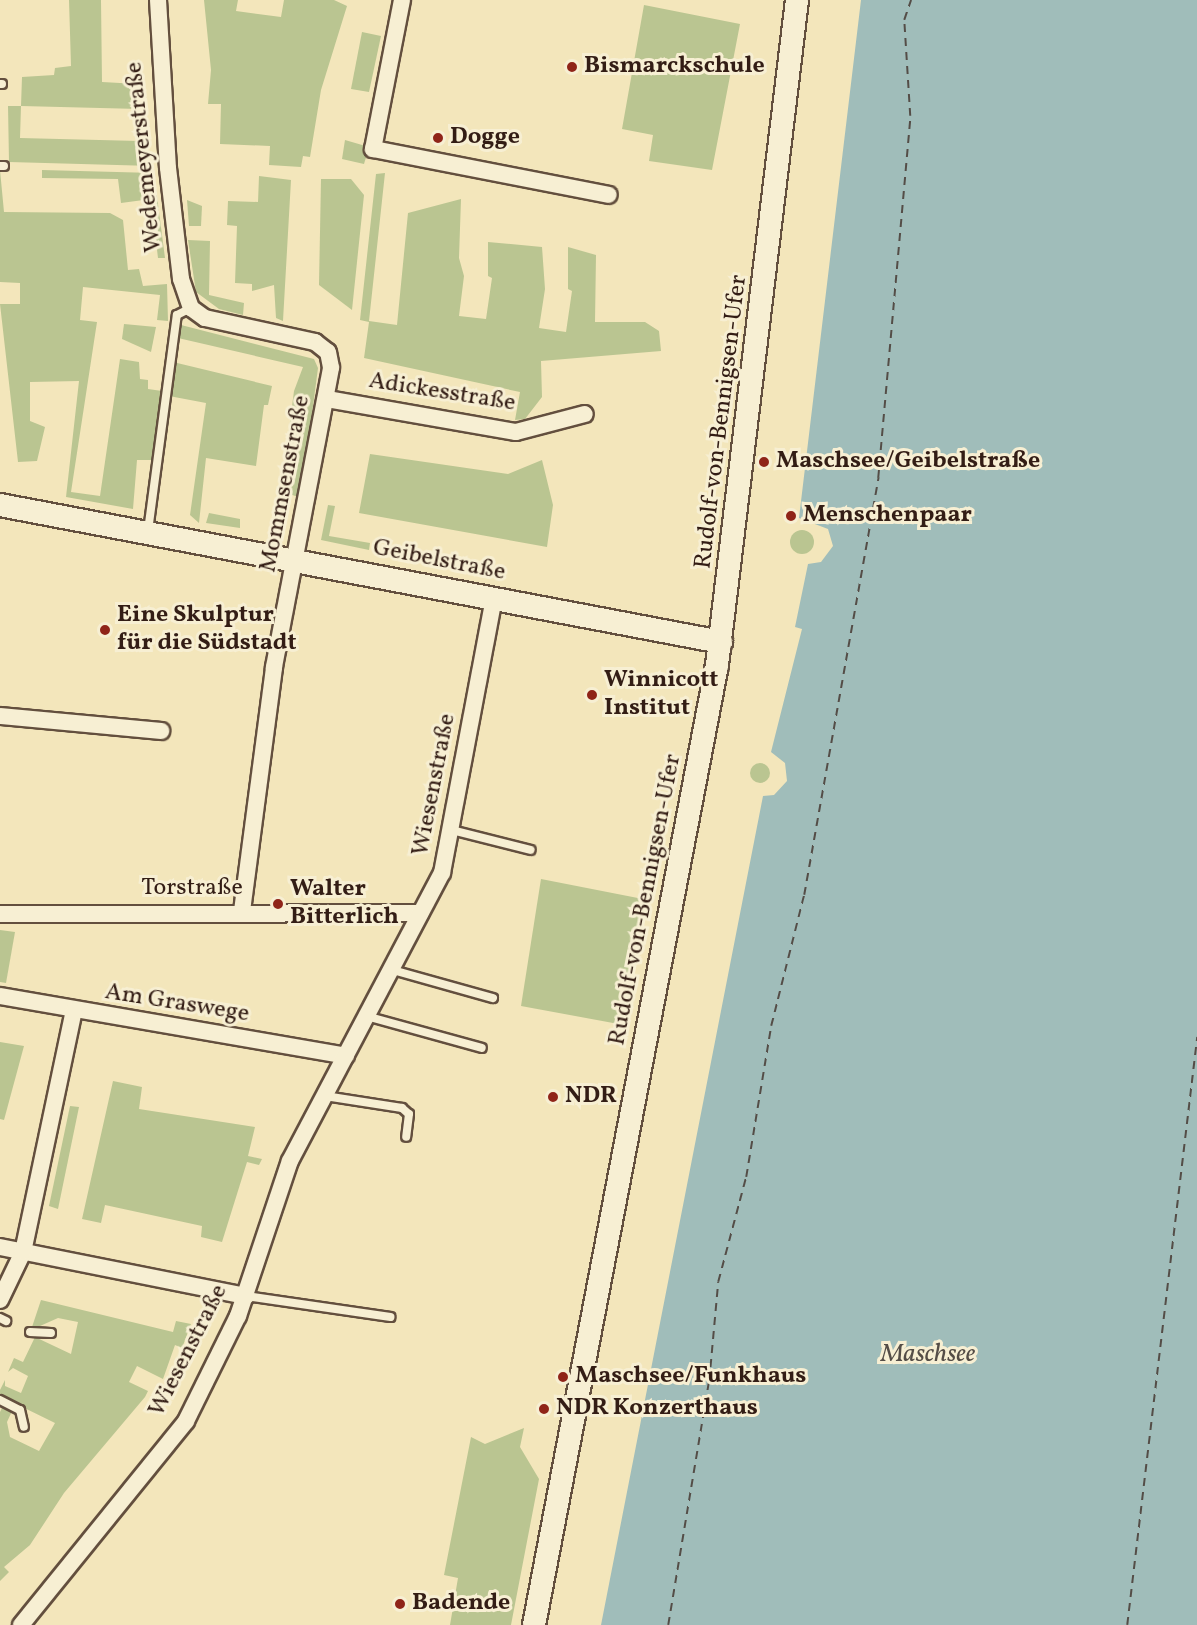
<!DOCTYPE html>
<meta charset="utf-8">
<style>
body{margin:0}
#map{position:relative;width:1197px;height:1625px;overflow:hidden;background:#f3e6bb;font-family:Vollkorn,serif}
div>[style]{position:absolute}
.green>*{inset:0;background:#bac591}
.round{border-radius:50%}
.water>*{inset:0;background:#a0bdba}
.ferry>*{height:1.5px;margin-top:-0.75px;transform-origin:0;background:repeating-linear-gradient(90deg,#544d47 0 8px,transparent 0 14px)}
.roads{filter:drop-shadow(2px 0 #634f3e) drop-shadow(-2px 0 #634f3e) drop-shadow(0 2px #634f3e) drop-shadow(0 -2px #634f3e)}
.lane>*{height:8px;margin:-4px;padding:0 4px;transform-origin:4px;border-radius:4px;background:#f7efd3}
.street>*{height:16px;margin:-8px;padding:0 8px;transform-origin:8px;border-radius:8px;background:#f7efd3}
.secondary>*{height:22px;margin:-11px;padding:0 11px;transform-origin:11px;border-radius:11px;background:#f7efd3}
.dots>*{width:16px;height:16px;translate:-50% -50%;box-sizing:border-box;border:3px solid #f7efd3;border-radius:50%}
span{translate:-50% -50%;white-space:nowrap;text-align:center;line-height:1.15;-webkit-text-stroke:6px #f7efd3;paint-order:stroke}
.poi-label{font-size:24px;color:#331d15;font-weight:700}
.left{translate:0 -50%;text-align:left}
.street-label{font-size:24px;color:#331d15}
.water-label{font-size:26px;color:#544d47;font-style:italic}
</style>
<div id="map">
<div class="green">
<i style="clip-path:polygon(69px 0,101px 0,102px 82px,138px 84px,140px 109px,21px 106px,20px 138px,139px 141px,138px 152px,153px 166px,9px 162px,8px 106px,21px 106px,22px 77px,54px 75px,55px 68px,71px 66px)"></i>
<i style="clip-path:polygon(204px 0,238px 0,236px 11px,281px 17px,284px 0,334px 0,347px 6px,321px 90px,310px 157px,303px 156px,301px 167px,269px 165px,270px 146px,220px 144px,221px 104px,208px 104px,211px 70px)"></i>
<i style="clip-path:polygon(644px 5px,740px 24px,712px 170px,649px 161px,653px 135px,622px 129px)"></i>
<i style="clip-path:polygon(362px 32px,381px 36px,369px 92px,351px 89px)"></i>
<i style="clip-path:polygon(345px 140px,369px 147px,364px 164px,342px 159px)"></i>
<i style="clip-path:polygon(0 170px,4px 212px,110px 213px,123px 220px,128px 270px,139px 269px,143px 286px,167px 284px,168px 321px,157px 320px,160px 295px,83px 287px,80px 320px,97px 322px,71px 492px,100px 496px,120px 359px,139px 362px,140px 379px,148px 380px,148px 389px,162px 391px,152px 460px,137px 460px,133px 509px,66px 497px,79px 381px,30px 382px,30px 421px,45px 427px,37px 461px,18px 462px,0 304px,20px 304px,20px 283px,0 282px)"></i>
<i style="clip-path:polygon(42px 170px,154px 173px,165px 258px,158px 258px,151px 199px,121px 203px,118px 179px,42px 178px)"></i>
<i style="clip-path:polygon(385px 173px,369px 321px,397px 325px,408px 213px,461px 199px,459px 258px,464px 276px,459px 316px,486px 319px,492px 278px,488px 276px,488px 242px,542px 247px,545px 289px,539px 328px,566px 332px,572px 291px,568px 289px,568px 247px,596px 255px,595px 322px,645px 322px,659px 331px,661px 351px,541px 361px,542px 397px,525px 419px,515px 420px,520px 392px,364px 358px,369px 322px,360px 320px,376px 174px)"></i>
<i style="clip-path:polygon(259px 176px,291px 180px,283px 321px,276px 318px,274px 285px,252px 291px,252px 284px,235px 283px,237px 226px,227px 225px,228px 201px,258px 202px)"></i>
<i style="clip-path:polygon(321px 179px,351px 179px,364px 195px,352px 310px,319px 285px)"></i>
<i style="clip-path:polygon(187px 200px,202px 206px,201px 226px,189px 226px)"></i>
<i style="clip-path:polygon(188px 240px,210px 241px,209px 295px,244px 303px,243px 315px,219px 309px,196px 292px)"></i>
<i style="clip-path:polygon(124px 324px,156px 327px,151px 352px,122px 339px)"></i>
<i style="clip-path:polygon(181px 325px,314px 359px,318px 368px,301px 498px,281px 491px,294px 391px,303px 367px,178px 338px)"></i>
<i style="clip-path:polygon(173px 362px,272px 386px,268px 405px,264px 405px,256px 466px,206px 458px,199px 523px,190px 515px,206px 403px,169px 396px)"></i>
<i style="clip-path:polygon(370px 454px,508px 474px,542px 460px,553px 505px,547px 547px,359px 513px)"></i>
<i style="clip-path:polygon(328px 505px,335px 506px,329px 536px,370px 543px,369px 550px,321px 540px)"></i>
<i style="clip-path:polygon(209px 513px,240px 519px,240px 528px,206px 523px)"></i>
<i class="round" style="left:790px;top:530px;width:24px;height:24px"></i>
<i class="round" style="left:750px;top:763px;width:20px;height:20px"></i>
<i style="clip-path:polygon(541px 879px,648px 900px,624px 1025px,521px 1006px)"></i>
<i style="clip-path:polygon(0 930px,15px 932px,6px 983px,0 982px)"></i>
<i style="clip-path:polygon(0 1042px,24px 1046px,4px 1120px,0 1119px)"></i>
<i style="clip-path:polygon(113px 1081px,142px 1087px,139px 1109px,255px 1127px,248px 1156px,262px 1159px,259px 1165px,247px 1162px,222px 1242px,201px 1237px,202px 1226px,105px 1205px,101px 1223px,82px 1219px)"></i>
<i style="clip-path:polygon(70px 1106px,79px 1107px,58px 1209px,49px 1206px)"></i>
<i style="clip-path:polygon(41px 1300px,173px 1332px,176px 1321px,191px 1324px,182px 1348px,175px 1345px,163px 1379px,137px 1366px,129px 1382px,148px 1391px,145px 1397px,64px 1493px,30px 1545px,4px 1567px,9px 1572px,0 1581px,0 1412px,4px 1404px,13px 1409px,7px 1422px,10px 1437px,39px 1451px,55px 1423px,0 1396px,0 1390px,5px 1380px,5px 1386px,21px 1393px,28px 1376px,13px 1368px,8px 1372px,14px 1358px,23px 1362px,35px 1337px,71px 1354px,78px 1322px,58px 1318px,31px 1330px)"></i>
<i style="clip-path:polygon(524px 1428px,520px 1447px,539px 1479px,511px 1625px,450px 1625px,458px 1578px,444px 1575px,471px 1437px,485px 1444px)"></i>
</div>
<div class="water">
<i style="clip-path:polygon(861px 0,1197px 0,1197px 1625px,601px 1625px,763px 796px,774px 795px,787px 781px,785px 763px,771px 752px,802px 629px,795px 627px,808px 564px,821px 562px,833px 546px,828px 529px,799px 518px)"></i>
</div>
<div class="ferry">
<i style="left:668px;top:1625px;width:247px;rotate:-80.5deg"></i>
<i style="left:709px;top:1381px;width:99px;rotate:-84.8deg"></i>
<i style="left:718px;top:1282px;width:109px;rotate:-75.1deg"></i>
<i style="left:746px;top:1177px;width:153px;rotate:-80.6deg"></i>
<i style="left:771px;top:1026px;width:135px;rotate:-75.9deg"></i>
<i style="left:804px;top:895px;width:424px;rotate:-79.9deg"></i>
<i style="left:878px;top:478px;width:363px;rotate:-84.9deg"></i>
<i style="left:910px;top:116px;width:96px;rotate:-93.6deg"></i>
<i style="left:904px;top:20px;width:21px;rotate:-71deg"></i>
<i style="left:1127px;top:1625px;width:592px;rotate:-83.21deg"></i>
</div>
<div class="roads">
<div class="lane">
<i style="left:0;top:84px;width:2px"></i>
<i style="left:0;top:166px;width:4px"></i>
<i style="left:148px;top:531px;width:218px;rotate:-82.4deg"></i>
<i style="left:177px;top:315px;width:16px;rotate:-27deg"></i>
<i style="left:452px;top:830px;width:81px;rotate:14.2deg"></i>
<i style="left:389px;top:969px;width:108px;rotate:15.6deg"></i>
<i style="left:366px;top:1016px;width:120px;rotate:15.4deg"></i>
<i style="left:325px;top:1096px;width:78px;rotate:8.9deg"></i>
<i style="left:402px;top:1108px;width:9px;rotate:41deg"></i>
<i style="left:409px;top:1114px;width:23px;rotate:97deg"></i>
<i style="left:246px;top:1296px;width:146px;rotate:8.3deg"></i>
<i style="left:0;top:1318px;width:7px;rotate:27deg"></i>
<i style="left:30px;top:1332px;width:21px;rotate:3deg"></i>
<i style="left:0;top:1400px;width:22px;rotate:27deg"></i>
<i style="left:20px;top:1410px;width:17px;rotate:77deg"></i>
</div>
<div class="street">
<i style="left:158px;top:0;width:168px;rotate:86.6deg"></i>
<i style="left:168px;top:168px;width:112px;rotate:83.3deg"></i>
<i style="left:181px;top:279px;width:31px;rotate:71deg"></i>
<i style="left:191px;top:308px;width:17px;rotate:36deg"></i>
<i style="left:205px;top:318px;width:113px;rotate:12.3deg"></i>
<i style="left:315px;top:342px;width:16px;rotate:38deg"></i>
<i style="left:328px;top:352px;width:16px;rotate:79deg"></i>
<i style="left:331px;top:368px;width:305px;rotate:100.8deg"></i>
<i style="left:274px;top:668px;width:246px;rotate:97.5deg"></i>
<i style="left:402px;top:0;width:152px;rotate:101deg"></i>
<i style="left:373px;top:149px;width:240px;rotate:11deg"></i>
<i style="left:327px;top:399px;width:192px;rotate:9.9deg"></i>
<i style="left:516px;top:432px;width:71px;rotate:-14.6deg"></i>
<i style="left:0;top:716px;width:162px;rotate:5.3deg"></i>
<i style="left:0;top:914px;width:420px;rotate:-0.1deg"></i>
<i style="left:0;top:996px;width:351px;rotate:9.8deg"></i>
<i style="left:0;top:1247px;width:251px;rotate:11.3deg"></i>
<i style="left:0;top:1300px;width:53px;rotate:-64.4deg"></i>
<i style="left:23px;top:1252px;width:246px;rotate:-78.1deg"></i>
<i style="left:21px;top:1625px;width:262px;rotate:-51deg"></i>
<i style="left:186px;top:1421px;width:117px;rotate:-63.7deg"></i>
<i style="left:238px;top:1316px;width:163px;rotate:-71.5deg"></i>
<i style="left:290px;top:1161px;width:326px;rotate:-62.2deg"></i>
<i style="left:442px;top:873px;width:279px;rotate:-79.3deg"></i>
</div>
<div class="secondary">
<i style="left:0;top:505px;width:734px;rotate:10.76deg"></i>
<i style="left:534px;top:1625px;width:977px;rotate:-79.21deg"></i>
<i style="left:717px;top:665px;width:670px;rotate:-83.14deg"></i>
</div>
</div>
<div class="dots">
<i style="left:572px;top:67px;background:#8f2418"></i>
<i style="left:438px;top:138px;background:#8f2418"></i>
<i style="left:764px;top:462px;background:#8f2418"></i>
<i style="left:791px;top:516px;background:#8f2418"></i>
<i style="left:105px;top:630px;background:#8f2418"></i>
<i style="left:592px;top:695px;background:#8f2418"></i>
<i style="left:278px;top:904px;background:#8f2418"></i>
<i style="left:553px;top:1097px;background:#8f2418"></i>
<i style="left:563px;top:1377px;background:#8f2418"></i>
<i style="left:544px;top:1409px;background:#8f2418"></i>
<i style="left:400px;top:1604px;background:#8f2418"></i>
</div>
<div class="poi-label">
<span class="left" style="left:584px;top:67px">Bismarckschule</span>
<span class="left" style="left:450px;top:138px">Dogge</span>
<span class="left" style="left:776px;top:462px">Maschsee/Geibelstraße</span>
<span class="left" style="left:803px;top:516px">Menschenpaar</span>
<span class="left" style="left:117px;top:630px">Eine Skulptur<br>für die Südstadt</span>
<span class="left" style="left:604px;top:695px">Winnicott<br>Institut</span>
<span class="left" style="left:290px;top:904px">Walter<br>Bitterlich</span>
<span class="left" style="left:565px;top:1097px">NDR</span>
<span class="left" style="left:575px;top:1377px">Maschsee/Funkhaus</span>
<span class="left" style="left:556px;top:1409px">NDR Konzerthaus</span>
<span class="left" style="left:412px;top:1604px">Badende</span>
</div>
<div class="street-label">
<span style="left:145px;top:157px;rotate:-96deg">Wedemeyerstraße</span>
<span style="left:442px;top:393px;rotate:9deg">Adickesstraße</span>
<span style="left:722px;top:422px;rotate:-83deg">Rudolf-von-Bennigsen-Ufer</span>
<span style="left:286px;top:484px;rotate:-79deg">Mommsenstraße</span>
<span style="left:439px;top:561px;rotate:11deg">Geibelstraße</span>
<span style="left:435px;top:785px;rotate:-79deg">Wiesenstraße</span>
<span style="left:192px;top:889px">Torstraße</span>
<span style="left:646px;top:900px;rotate:-79deg">Rudolf-von-Bennigsen-Ufer</span>
<span style="left:177px;top:1004px;rotate:9deg">Am Graswege</span>
<span style="left:189px;top:1351px;rotate:-63deg">Wiesenstraße</span>
</div>
<div class="water-label">
<span style="left:928px;top:1355px">Maschsee</span>
</div>
</div>
